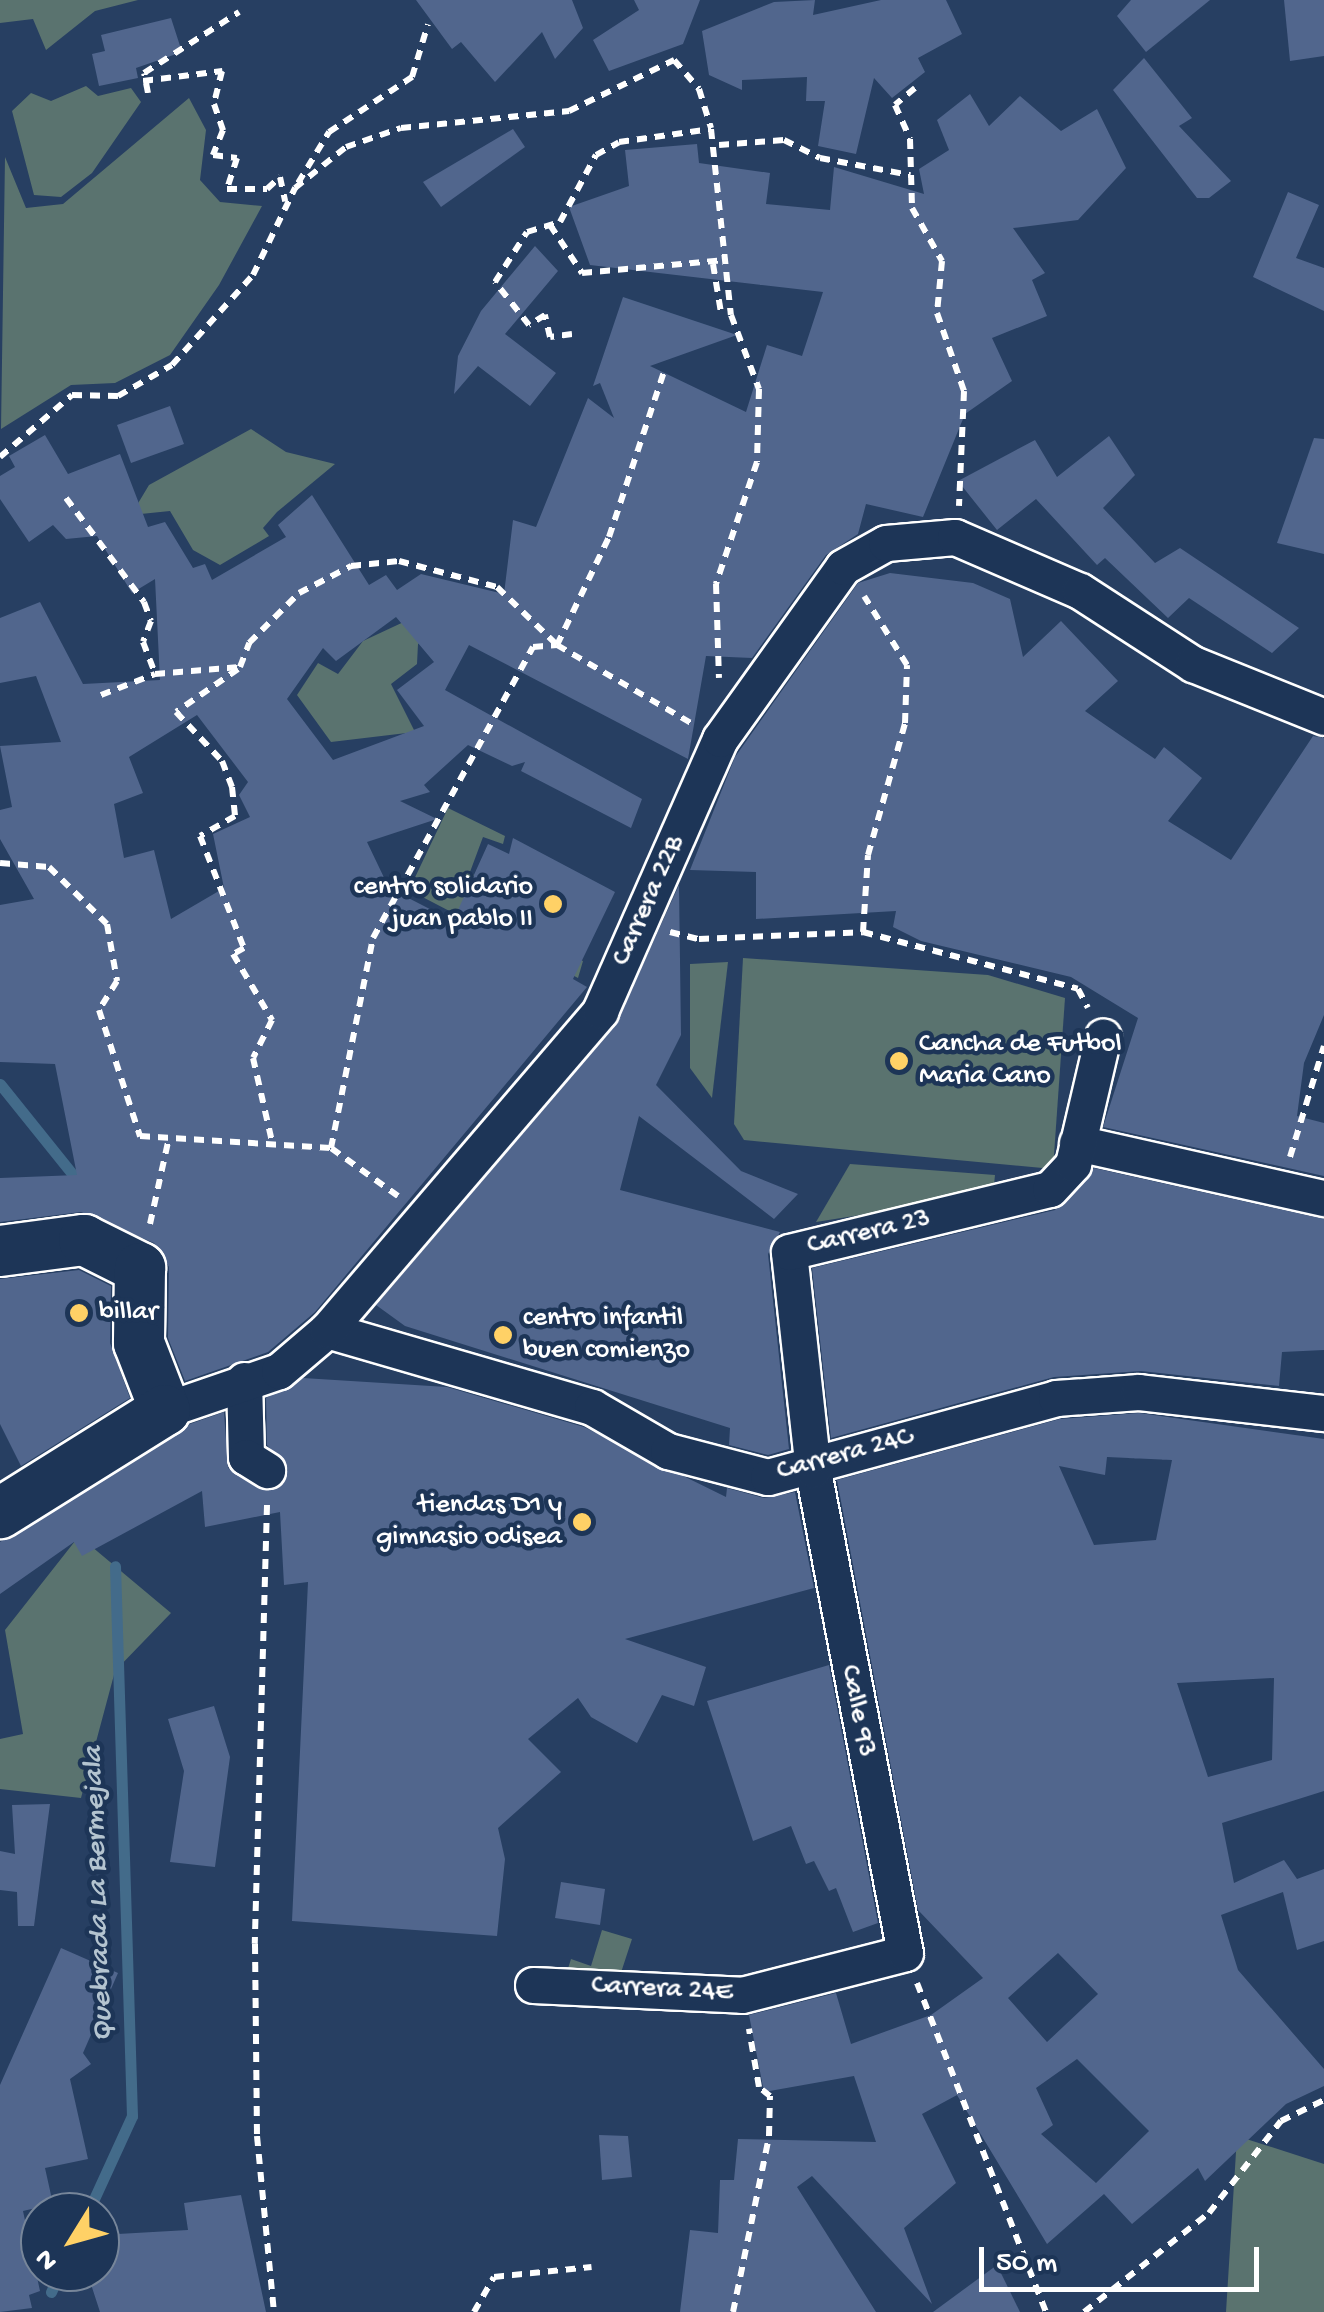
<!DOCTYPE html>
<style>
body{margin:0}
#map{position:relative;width:1324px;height:2312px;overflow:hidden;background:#273f62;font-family:"Gochi Hand",sans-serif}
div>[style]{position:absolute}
.green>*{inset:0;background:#5a736f}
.stream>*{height:11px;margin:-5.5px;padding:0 5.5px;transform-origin:5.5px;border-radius:5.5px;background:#436b8a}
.building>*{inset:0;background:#51668d}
.path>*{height:6px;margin-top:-3px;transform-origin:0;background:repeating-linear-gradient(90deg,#fff 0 10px,transparent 0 18px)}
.roads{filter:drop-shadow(2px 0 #fff) drop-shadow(-2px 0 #fff) drop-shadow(0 2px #fff) drop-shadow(0 -2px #fff)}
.street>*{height:35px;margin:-17.5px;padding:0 17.5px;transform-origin:17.5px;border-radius:17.5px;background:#1d3557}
.secondary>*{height:50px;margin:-25px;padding:0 25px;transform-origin:25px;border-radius:25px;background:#1d3557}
.dots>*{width:28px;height:28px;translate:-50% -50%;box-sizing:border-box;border:5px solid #1d3557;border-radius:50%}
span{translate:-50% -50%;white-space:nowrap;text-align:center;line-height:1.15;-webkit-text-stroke:9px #1d3557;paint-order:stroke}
.poi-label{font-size:28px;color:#fff}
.right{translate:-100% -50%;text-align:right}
.left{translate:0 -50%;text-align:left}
.street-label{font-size:28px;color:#fff}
.water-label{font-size:30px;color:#b4c4d0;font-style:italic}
.north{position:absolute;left:20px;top:2192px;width:100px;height:100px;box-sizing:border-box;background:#1d3557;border:2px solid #77869a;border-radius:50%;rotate:233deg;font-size:28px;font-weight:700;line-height:40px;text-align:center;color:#fff}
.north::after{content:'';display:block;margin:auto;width:35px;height:45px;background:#ffd166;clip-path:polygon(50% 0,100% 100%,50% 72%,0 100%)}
.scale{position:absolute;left:979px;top:2247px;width:280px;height:45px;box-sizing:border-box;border:5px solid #fff;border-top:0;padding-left:12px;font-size:30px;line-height:35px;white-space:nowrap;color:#fff;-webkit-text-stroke:8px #1d3557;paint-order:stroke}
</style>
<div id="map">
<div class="green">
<i style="clip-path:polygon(0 0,138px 0,95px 11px,46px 50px,33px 19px,0 23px)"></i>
<i style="clip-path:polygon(86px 86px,98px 96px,131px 88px,141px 102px,92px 173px,61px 197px,34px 195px,12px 111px,31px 93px,51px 101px)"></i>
<i style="clip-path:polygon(189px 98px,206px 130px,200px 180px,220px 202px,262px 206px,219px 285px,170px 355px,115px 383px,71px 385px,1px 429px,5px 157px,26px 208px,63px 204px)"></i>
<i style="clip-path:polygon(251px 429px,286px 452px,335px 464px,277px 512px,263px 528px,269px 536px,220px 565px,193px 550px,170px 511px,131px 515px,149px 485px)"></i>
<i style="clip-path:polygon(425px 612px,438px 626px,418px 644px,417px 664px,391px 684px,415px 732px,331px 742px,297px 695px,318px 663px,338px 674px,363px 641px)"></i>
<i style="clip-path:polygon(448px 808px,505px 836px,503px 844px,483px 837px,470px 872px,494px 890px,485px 917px,583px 961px,578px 978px,409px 890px)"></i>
<i style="clip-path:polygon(743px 958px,988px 975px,1065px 998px,1053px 1169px,744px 1140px,734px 1124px)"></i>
<i style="clip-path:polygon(728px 962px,712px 1098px,690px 1068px,690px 964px)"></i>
<i style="clip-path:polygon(850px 1164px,995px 1175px,993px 1194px,816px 1222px)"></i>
<i style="clip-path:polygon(79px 1536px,171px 1613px,115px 1671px,81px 1798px,0 1789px,0 1739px,23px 1734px,5px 1630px)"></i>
<i style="clip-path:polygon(602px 1930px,632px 1939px,613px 1997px,564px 1981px,571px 1959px,591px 1966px)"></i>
<i style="clip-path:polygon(1237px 2136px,1324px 2164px,1324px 2312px,1226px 2312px)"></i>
</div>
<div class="stream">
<i style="left:0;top:1084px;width:131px;rotate:51.2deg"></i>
<i style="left:88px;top:2212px;width:106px;rotate:-65.4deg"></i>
<i style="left:132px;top:2116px;width:550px;rotate:-91.77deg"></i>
<i style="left:51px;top:2292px;width:22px;rotate:-66deg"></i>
</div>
<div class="building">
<i style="clip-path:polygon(416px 0,572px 0,583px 28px,555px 59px,542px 32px,495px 82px,461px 42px,452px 49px)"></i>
<i style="clip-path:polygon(634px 0,700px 0,683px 44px,609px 71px,593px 40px,639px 10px)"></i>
<i style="clip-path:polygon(815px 0,813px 15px,881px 0,946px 0,962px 34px,918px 58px,925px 72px,892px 98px,874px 78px,856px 154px,818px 146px,825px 101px,806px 101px,807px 77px,742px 80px,742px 90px,709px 75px,702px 31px,774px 2px)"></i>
<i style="clip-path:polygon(1131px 0,1210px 0,1146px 52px,1117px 16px)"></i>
<i style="clip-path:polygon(1284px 0,1324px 0,1324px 56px,1290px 61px)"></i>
<i style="clip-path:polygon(171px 18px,182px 52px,136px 68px,138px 78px,99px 86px,92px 54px,105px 51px,101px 35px)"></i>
<i style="clip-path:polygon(1144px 58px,1192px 118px,1179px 126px,1231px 181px,1209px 198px,1197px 198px,1113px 90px)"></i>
<i style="clip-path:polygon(evenodd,970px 94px,989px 126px,1020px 96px,1061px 131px,1097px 109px,1126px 168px,1078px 220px,1013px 228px,1045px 273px,1032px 280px,1047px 316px,992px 338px,1012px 381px,965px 414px,923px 517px,866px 504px,858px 534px,826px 555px,752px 658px,706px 656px,688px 759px,469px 645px,445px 690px,642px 799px,631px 828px,521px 771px,525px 762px,512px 766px,468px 745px,424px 785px,430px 792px,400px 801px,437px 819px,367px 842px,389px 888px,453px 921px,488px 844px,509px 854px,513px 838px,615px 892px,573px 979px,587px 987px,315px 1312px,268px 1352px,185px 1381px,168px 1338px,169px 1267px,154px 1243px,81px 1212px,0 1222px,0 1178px,77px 1175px,55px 1064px,0 1062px,0 905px,34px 899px,0 839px,0 810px,12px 807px,0 746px,61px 742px,36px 676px,0 683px,0 618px,40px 602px,83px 684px,160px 680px,155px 579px,132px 593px,97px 536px,66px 539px,53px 525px,29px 542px,0 499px,0 476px,15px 467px,9px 456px,45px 435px,68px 474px,120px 454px,148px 527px,165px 522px,193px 568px,205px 564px,212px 580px,286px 537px,278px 525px,312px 495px,369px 585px,386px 575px,397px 590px,421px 574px,504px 594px,513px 520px,536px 527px,588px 398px,614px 418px,600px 383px,593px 386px,623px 297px,737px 335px,650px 366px,746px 412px,767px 345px,802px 356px,823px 292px,590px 265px,569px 207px,629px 186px,625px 150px,697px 144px,699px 163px,770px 173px,766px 204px,830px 210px,834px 167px,924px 194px,919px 169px,949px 150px,937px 120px,970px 94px,396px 617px,434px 662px,397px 690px,424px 726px,333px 760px,287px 699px,323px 648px,336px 661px,396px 617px,970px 94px,197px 715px,248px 782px,239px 795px,250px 817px,213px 834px,224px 888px,171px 919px,154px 850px,124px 858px,114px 804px,143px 793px,129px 757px,197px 715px)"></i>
<i style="clip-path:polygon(513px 129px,525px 147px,441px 207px,423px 182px)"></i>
<i style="clip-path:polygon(1288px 192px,1319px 205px,1296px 258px,1324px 268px,1324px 311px,1253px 277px)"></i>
<i style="clip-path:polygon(535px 246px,558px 271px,505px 334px,556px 373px,530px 406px,478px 366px,454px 394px,458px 356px,481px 311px)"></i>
<i style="clip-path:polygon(170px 406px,184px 444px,131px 463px,117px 425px)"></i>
<i style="clip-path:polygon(1109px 436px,1135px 475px,1103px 508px,1155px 563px,1180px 548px,1299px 628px,1272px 653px,1189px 598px,1168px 618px,1105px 558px,1097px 565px,1036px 499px,997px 530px,958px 481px,1035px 440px,1057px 477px)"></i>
<i style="clip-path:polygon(1314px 438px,1324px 439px,1324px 554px,1277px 543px)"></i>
<i style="clip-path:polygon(890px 573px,973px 583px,1010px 599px,1023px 657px,1061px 621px,1118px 681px,1085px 711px,1155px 759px,1164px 747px,1202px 778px,1168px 821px,1231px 860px,1313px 736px,1324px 738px,1324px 1015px,1304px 1063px,1297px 1116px,1324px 1123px,1324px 1176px,1103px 1127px,1138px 1018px,1071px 977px,921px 941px,893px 927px,896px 911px,756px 919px,756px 872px,690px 870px,735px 757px,858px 583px)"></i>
<i style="clip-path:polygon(679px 885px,681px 1035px,656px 1085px,741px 1171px,798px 1194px,774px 1219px,639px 1116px,620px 1190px,780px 1232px,768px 1254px,789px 1449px,768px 1455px,729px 1445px,730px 1428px,405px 1326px,376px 1305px,616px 1024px)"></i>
<i style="clip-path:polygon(1094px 1168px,1324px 1219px,1324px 1350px,1282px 1352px,1279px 1386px,1141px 1371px,1054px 1377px,831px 1438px,812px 1268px,1055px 1210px)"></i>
<i style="clip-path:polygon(79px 1270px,111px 1286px,110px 1343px,130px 1398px,21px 1466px,0 1424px,0 1279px)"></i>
<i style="clip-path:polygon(303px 1378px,447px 1387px,584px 1427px,726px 1497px,727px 1488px,764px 1498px,795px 1492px,814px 1588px,625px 1639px,706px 1667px,694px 1706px,662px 1695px,637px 1743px,591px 1717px,578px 1698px,528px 1739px,561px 1772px,498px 1828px,505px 1859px,497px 1936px,292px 1921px,308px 1582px,284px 1585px,280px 1512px,205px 1527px,202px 1491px,82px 1556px,74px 1542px,0 1594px,0 1542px,190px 1424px,224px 1412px,228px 1468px,257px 1488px,278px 1488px,288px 1470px,267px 1445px,266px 1398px)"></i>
<i style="clip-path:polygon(evenodd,1139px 1413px,1324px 1439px,1324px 1791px,1222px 1823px,1234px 1883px,1284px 1860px,1297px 1879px,1324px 1869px,1324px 1941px,1297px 1950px,1283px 1892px,1221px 1915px,1238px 1970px,1324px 2069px,1324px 2086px,1286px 2104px,1205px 2181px,1198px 2168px,1132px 2224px,1104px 2194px,1047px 2244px,957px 2095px,922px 2114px,956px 2183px,904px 2228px,932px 2304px,812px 2176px,797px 2187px,876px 2312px,680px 2312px,690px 2230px,718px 2233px,720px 2180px,734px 2180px,738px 2139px,876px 2142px,854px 2076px,764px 2092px,749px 2015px,836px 1993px,851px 2044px,931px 2015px,983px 1978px,918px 1910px,837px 1480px,1060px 1419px,1139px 1413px,1107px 1457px,1172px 1460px,1156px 1540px,1094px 1545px,1059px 1466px,1105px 1475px,1107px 1457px,1139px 1413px,1274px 1678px,1272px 1760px,1208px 1777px,1177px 1683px,1274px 1678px,1139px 1413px,1058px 1953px,1098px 1994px,1047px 2042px,1008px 1998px,1058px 1953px,1139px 1413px,1077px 2059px,1149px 2131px,1096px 2183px,1041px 2134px,1053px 2125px,1036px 2088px,1077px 2059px)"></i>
<i style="clip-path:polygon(829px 1665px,878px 1923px,853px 1932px,836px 1888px,829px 1891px,814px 1861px,806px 1864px,791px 1826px,753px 1841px,707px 1701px)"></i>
<i style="clip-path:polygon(214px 1706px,230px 1757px,215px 1867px,170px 1862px,184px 1771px,168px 1719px)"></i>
<i style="clip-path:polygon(50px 1804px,34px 1926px,18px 1926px,17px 1892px,0 1890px,0 1851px,15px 1854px,12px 1805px)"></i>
<i style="clip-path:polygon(561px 1882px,605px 1889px,600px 1925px,555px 1918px)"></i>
<i style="clip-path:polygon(61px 1948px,118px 1973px,83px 2053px,91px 2064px,70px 2079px,88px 2159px,45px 2168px,53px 2204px,23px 2211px,40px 2291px,29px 2295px,32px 2308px,0 2312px,0 2085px)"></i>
<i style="clip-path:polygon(599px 2135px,628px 2136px,632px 2177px,602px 2180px)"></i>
<i style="clip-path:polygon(241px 2195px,266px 2312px,100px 2312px,87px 2272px,100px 2272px,100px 2247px,114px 2248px,118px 2234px,188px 2230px,184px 2203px)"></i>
<i style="clip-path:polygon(997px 2265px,1020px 2312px,933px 2312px)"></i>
</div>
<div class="path">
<i style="left:143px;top:81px;width:80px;rotate:-7.2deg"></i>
<i style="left:222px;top:71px;width:34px;rotate:104deg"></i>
<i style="left:214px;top:104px;width:28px;rotate:71deg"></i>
<i style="left:223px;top:130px;width:27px;rotate:112deg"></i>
<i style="left:213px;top:155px;width:24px;rotate:7deg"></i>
<i style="left:237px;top:158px;width:33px;rotate:108deg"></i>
<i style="left:227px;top:189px;width:40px"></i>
<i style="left:267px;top:189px;width:18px;rotate:-43deg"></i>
<i style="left:280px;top:177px;width:25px;rotate:78deg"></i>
<i style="left:915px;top:88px;width:26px;rotate:140deg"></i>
<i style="left:895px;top:105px;width:37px;rotate:66deg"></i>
<i style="left:910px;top:139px;width:69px;rotate:88.3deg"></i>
<i style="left:912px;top:208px;width:61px;rotate:60.5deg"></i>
<i style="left:942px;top:261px;width:52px;rotate:95.5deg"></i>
<i style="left:937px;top:313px;width:83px;rotate:70.9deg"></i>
<i style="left:964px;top:391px;width:115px;rotate:92.5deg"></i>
<i style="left:148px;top:93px;width:20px;rotate:-101deg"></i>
<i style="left:144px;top:73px;width:113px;rotate:-32.7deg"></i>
<i style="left:719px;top:145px;width:65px;rotate:-4.4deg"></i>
<i style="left:784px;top:140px;width:40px;rotate:26.6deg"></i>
<i style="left:820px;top:158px;width:92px;rotate:10.7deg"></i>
<i style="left:298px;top:183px;width:60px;rotate:-58.7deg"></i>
<i style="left:329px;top:132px;width:100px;rotate:-33.5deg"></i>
<i style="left:412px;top:77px;width:55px;rotate:-73.2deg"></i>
<i style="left:550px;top:225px;width:58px;rotate:56.3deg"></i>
<i style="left:582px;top:273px;width:144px;rotate:-5.2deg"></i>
<i style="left:713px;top:264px;width:50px;rotate:80.7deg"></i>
<i style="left:572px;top:334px;width:22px;rotate:172deg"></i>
<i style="left:550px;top:337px;width:23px;rotate:-103deg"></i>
<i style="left:545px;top:315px;width:19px;rotate:148deg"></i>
<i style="left:529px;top:325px;width:55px;rotate:-128.3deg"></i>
<i style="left:495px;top:282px;width:59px;rotate:-57.4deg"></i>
<i style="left:527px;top:232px;width:34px;rotate:-17deg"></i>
<i style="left:560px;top:222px;width:76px;rotate:-61.8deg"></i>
<i style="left:596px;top:155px;width:26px;rotate:-29deg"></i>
<i style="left:619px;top:142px;width:93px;rotate:-8deg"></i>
<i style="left:711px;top:129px;width:187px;rotate:83.9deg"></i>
<i style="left:731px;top:315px;width:79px;rotate:69.3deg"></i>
<i style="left:759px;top:389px;width:73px;rotate:91.6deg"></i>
<i style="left:757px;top:462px;width:129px;rotate:108.6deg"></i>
<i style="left:716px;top:584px;width:94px;rotate:88.2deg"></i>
<i style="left:0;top:457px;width:95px;rotate:-40.7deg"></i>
<i style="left:72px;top:395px;width:46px;rotate:1.2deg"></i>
<i style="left:118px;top:396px;width:62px;rotate:-29.9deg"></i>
<i style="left:172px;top:365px;width:121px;rotate:-48deg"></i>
<i style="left:253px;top:275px;width:97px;rotate:-64.2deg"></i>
<i style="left:295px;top:188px;width:65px;rotate:-38.8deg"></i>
<i style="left:346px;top:147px;width:58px;rotate:-19.1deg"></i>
<i style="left:401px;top:128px;width:169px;rotate:-5.8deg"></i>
<i style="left:569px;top:111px;width:117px;rotate:-25.9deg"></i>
<i style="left:674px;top:60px;width:38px;rotate:49deg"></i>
<i style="left:699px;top:89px;width:41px;rotate:72.9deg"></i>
<i style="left:66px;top:498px;width:130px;rotate:53.1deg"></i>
<i style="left:144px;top:602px;width:20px;rotate:70deg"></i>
<i style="left:151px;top:621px;width:22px;rotate:111deg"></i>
<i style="left:143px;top:642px;width:34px;rotate:69deg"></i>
<i style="left:238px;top:669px;width:75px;rotate:145.3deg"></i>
<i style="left:176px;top:712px;width:67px;rotate:46.8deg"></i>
<i style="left:222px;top:761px;width:28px;rotate:69deg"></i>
<i style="left:232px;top:787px;width:29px;rotate:84deg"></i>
<i style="left:235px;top:816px;width:40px;rotate:150.3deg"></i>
<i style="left:200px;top:836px;width:120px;rotate:68.6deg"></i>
<i style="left:244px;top:948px;width:13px;rotate:151deg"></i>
<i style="left:233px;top:954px;width:77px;rotate:59.4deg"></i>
<i style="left:272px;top:1020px;width:42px;rotate:116.6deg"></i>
<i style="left:253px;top:1058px;width:90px;rotate:77.2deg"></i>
<i style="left:101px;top:695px;width:58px;rotate:-21.3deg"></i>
<i style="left:155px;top:674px;width:85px;rotate:-4.7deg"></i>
<i style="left:240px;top:667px;width:26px;rotate:-69deg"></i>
<i style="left:249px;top:643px;width:71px;rotate:-45deg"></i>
<i style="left:299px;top:593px;width:59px;rotate:-27.4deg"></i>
<i style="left:351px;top:566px;width:48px;rotate:-5.9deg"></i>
<i style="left:399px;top:561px;width:101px;rotate:14.9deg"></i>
<i style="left:497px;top:587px;width:83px;rotate:44deg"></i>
<i style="left:557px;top:645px;width:157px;rotate:30.2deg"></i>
<i style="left:0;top:863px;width:49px;rotate:4.7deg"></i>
<i style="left:49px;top:867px;width:81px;rotate:44.5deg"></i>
<i style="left:107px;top:924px;width:58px;rotate:80deg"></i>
<i style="left:117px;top:981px;width:34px;rotate:122deg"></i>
<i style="left:99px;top:1010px;width:133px;rotate:72deg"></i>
<i style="left:140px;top:1136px;width:191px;rotate:3.6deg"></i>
<i style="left:670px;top:932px;width:30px;rotate:14deg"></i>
<i style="left:699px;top:939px;width:164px;rotate:-2.4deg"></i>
<i style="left:863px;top:932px;width:222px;rotate:14.8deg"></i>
<i style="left:1078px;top:989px;width:21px;rotate:62deg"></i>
<i style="left:863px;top:932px;width:77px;rotate:-86.3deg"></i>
<i style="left:868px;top:855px;width:137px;rotate:-74.3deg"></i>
<i style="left:905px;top:723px;width:58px;rotate:-88deg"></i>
<i style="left:907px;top:665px;width:81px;rotate:-121.9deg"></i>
<i style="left:1290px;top:1157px;width:116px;rotate:-73deg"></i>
<i style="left:398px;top:1196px;width:82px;rotate:-144.4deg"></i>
<i style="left:331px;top:1148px;width:214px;rotate:-78.7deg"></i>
<i style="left:373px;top:938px;width:332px;rotate:-61.2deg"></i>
<i style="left:533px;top:647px;width:24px;rotate:-5deg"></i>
<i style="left:557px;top:645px;width:120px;rotate:-64.3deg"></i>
<i style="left:609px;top:537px;width:174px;rotate:-71.6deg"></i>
<i style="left:150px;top:1224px;width:84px;rotate:-77.6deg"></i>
<i style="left:267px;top:1505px;width:439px;rotate:91.6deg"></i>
<i style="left:255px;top:1944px;width:192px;rotate:89.4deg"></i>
<i style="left:257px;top:2136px;width:177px;rotate:84.5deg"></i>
<i style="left:917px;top:1983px;width:353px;rotate:68.6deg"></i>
<i style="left:474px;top:2312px;width:40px;rotate:-60.3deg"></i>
<i style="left:494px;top:2277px;width:98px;rotate:-5.9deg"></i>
<i style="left:733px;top:2312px;width:180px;rotate:-78.4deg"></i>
<i style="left:769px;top:2136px;width:40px;rotate:-88.6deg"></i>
<i style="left:770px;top:2096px;width:14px;rotate:-141deg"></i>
<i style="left:759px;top:2087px;width:59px;rotate:-99.8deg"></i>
<i style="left:1084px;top:2312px;width:159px;rotate:-38.4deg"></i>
<i style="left:1209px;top:2213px;width:117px;rotate:-52deg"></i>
<i style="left:1281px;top:2121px;width:48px;rotate:-26deg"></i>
</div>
<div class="roads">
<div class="street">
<i style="left:1077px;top:1143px;width:253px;rotate:12.6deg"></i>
<i style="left:327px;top:1330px;width:276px;rotate:16.2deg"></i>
<i style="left:592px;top:1407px;width:88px;rotate:30.1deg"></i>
<i style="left:668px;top:1451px;width:103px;rotate:14.6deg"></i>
<i style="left:768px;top:1477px;width:299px;rotate:-15.3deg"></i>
<i style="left:1056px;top:1398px;width:83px;rotate:-4.1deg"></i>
<i style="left:1139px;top:1392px;width:186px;rotate:6.5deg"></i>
<i style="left:244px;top:1380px;width:77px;rotate:88.5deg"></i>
<i style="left:246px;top:1457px;width:25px;rotate:32deg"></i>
<i style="left:165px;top:1410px;width:120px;rotate:-18.9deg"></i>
<i style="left:279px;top:1371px;width:63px;rotate:-40.5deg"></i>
<i style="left:327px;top:1330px;width:420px;rotate:-49.4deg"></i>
<i style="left:600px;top:1011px;width:297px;rotate:-66.2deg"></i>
<i style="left:720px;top:739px;width:211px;rotate:-54.4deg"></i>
<i style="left:843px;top:567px;width:49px;rotate:-29.2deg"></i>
<i style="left:886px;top:543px;width:69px;rotate:-5deg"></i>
<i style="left:955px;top:537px;width:136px;rotate:23.4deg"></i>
<i style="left:1080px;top:591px;width:135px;rotate:32.9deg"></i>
<i style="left:1193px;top:664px;width:141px;rotate:22deg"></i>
<i style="left:533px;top:1985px;width:209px;rotate:2.7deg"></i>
<i style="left:742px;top:1995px;width:168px;rotate:-14.4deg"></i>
<i style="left:905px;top:1953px;width:492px;rotate:-100.8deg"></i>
<i style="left:813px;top:1470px;width:219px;rotate:-96.3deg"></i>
<i style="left:789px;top:1252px;width:268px;rotate:-13.6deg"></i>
<i style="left:1050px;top:1189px;width:34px;rotate:-47deg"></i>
<i style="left:1073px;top:1164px;width:131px;rotate:-76.8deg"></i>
</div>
<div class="secondary">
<i style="left:0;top:1251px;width:85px;rotate:-7.5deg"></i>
<i style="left:84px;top:1240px;width:63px;rotate:26.6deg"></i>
<i style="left:140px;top:1268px;width:75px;rotate:90.8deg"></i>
<i style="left:139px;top:1343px;width:72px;rotate:68.8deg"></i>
<i style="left:165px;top:1410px;width:195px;rotate:148deg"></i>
</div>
</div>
<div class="dots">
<i style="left:553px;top:904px;background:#ffd166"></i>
<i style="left:899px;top:1061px;background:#ffd166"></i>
<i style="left:79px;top:1313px;background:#ffd166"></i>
<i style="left:503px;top:1335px;background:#ffd166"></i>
<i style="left:582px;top:1522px;background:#ffd166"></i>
</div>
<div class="poi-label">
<span class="right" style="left:533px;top:904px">centro solidario<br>juan pablo II</span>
<span class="left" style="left:919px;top:1061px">Cancha de Futbol<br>Maria Cano</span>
<span class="left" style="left:99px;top:1313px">billar</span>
<span class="left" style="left:523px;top:1335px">centro infantil<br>buen comienzo</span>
<span class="right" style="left:562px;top:1522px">tiendas D1 y<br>gimnasio odisea</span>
</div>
<div class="street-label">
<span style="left:649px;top:901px;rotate:-66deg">Carrera 22B</span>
<span style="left:869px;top:1233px;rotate:-13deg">Carrera 23</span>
<span style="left:845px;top:1455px;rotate:-15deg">Carrera 24C</span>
<span style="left:857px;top:1711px;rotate:79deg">Calle 93</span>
<span style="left:662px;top:1990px;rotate:3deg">Carrera 24E</span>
</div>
<div class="water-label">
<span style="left:100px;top:1894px;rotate:-92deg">Quebrada La Bermejala</span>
</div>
<div class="north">N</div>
<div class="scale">50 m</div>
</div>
